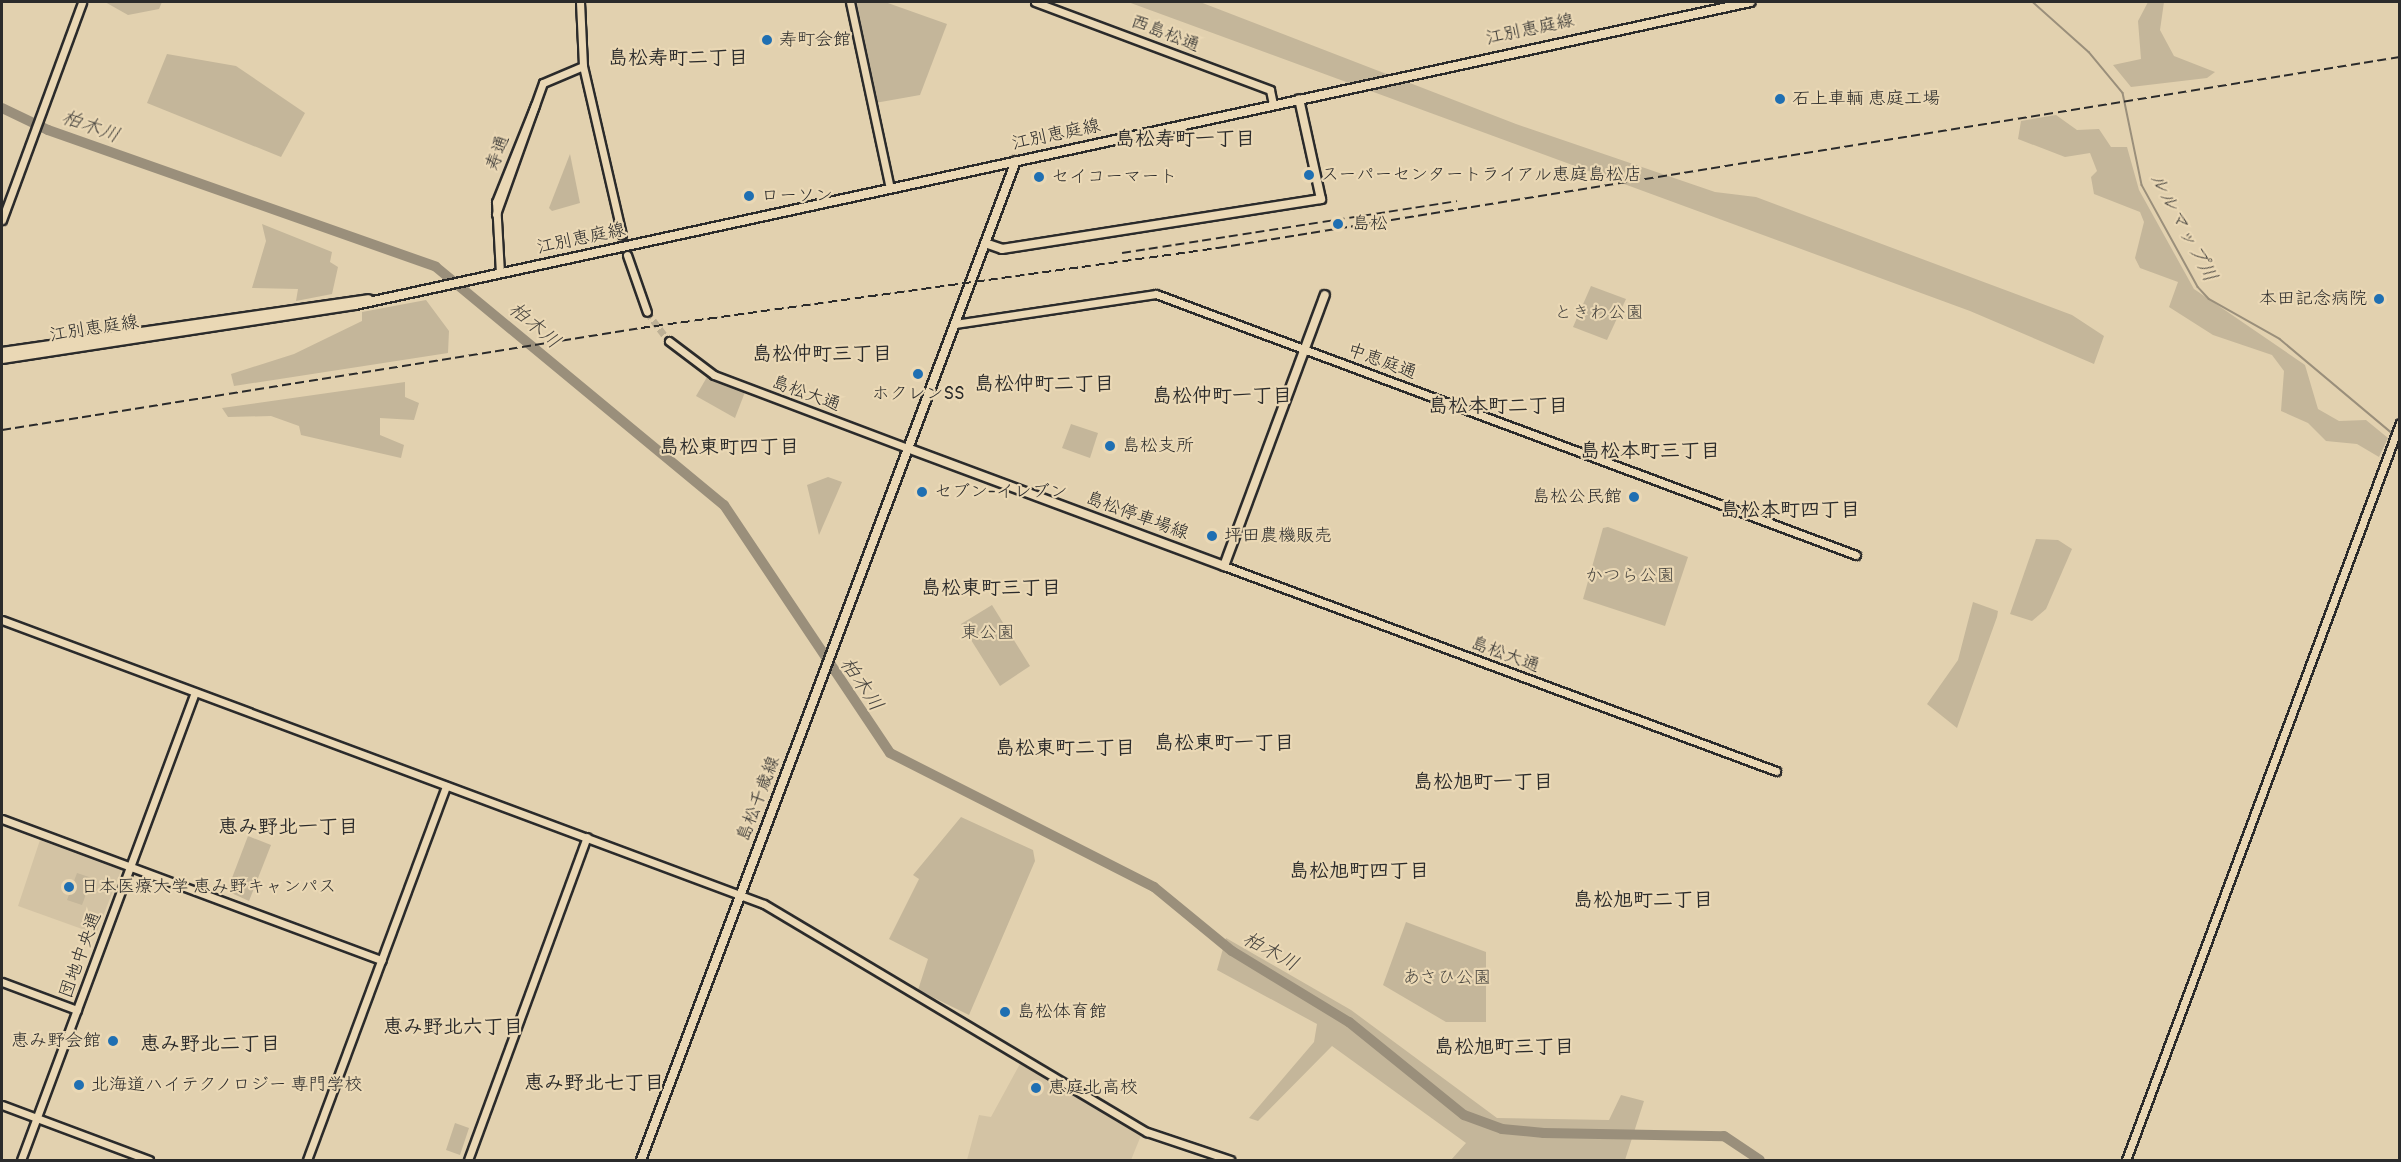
<!DOCTYPE html>
<meta charset="utf-8">
<style>
body{margin:0}
#map{position:relative;width:2401px;height:1162px;overflow:hidden;background:#e2d1af;font-family:Pangolin,"Klee One",sans-serif}
div>[style]{position:absolute}
.built>*{inset:0;background:#d3c3a4}
.green>*{inset:0;background:#c4b69a}
.stream>*{height:1.5px;margin:-0.75px;padding:0 0.75px;transform-origin:0.75px;border-radius:0.75px;background:#9a8f7b}
.river>*{height:10px;margin:-5px;padding:0 5px;transform-origin:5px;border-radius:5px;background:#9a8f7b}
.minor-tunnel>*{height:7px;margin-top:-3.5px;transform-origin:0;background:repeating-linear-gradient(90deg,#bdb095 0 7px,transparent 0 10.5px)}
.roads{filter:drop-shadow(2px 0 #2b2b2b) drop-shadow(-2px 0 #2b2b2b) drop-shadow(0 2px #2b2b2b) drop-shadow(0 -2px #2b2b2b)}
.minor>*{height:7px;margin:-3.5px;padding:0 3.5px;transform-origin:3.5px;border-radius:3.5px;background:#ead8b5}
.major>*{height:8px;margin:-4px;padding:0 4px;transform-origin:4px;border-radius:4px;background:#ead8b5}
.rail>*{height:1.5px;margin-top:-0.75px;transform-origin:0;background:repeating-linear-gradient(90deg,#2b2b2b 0 9px,transparent 0 13.5px)}
.dots>*{width:16px;height:16px;translate:-50% -50%;box-sizing:border-box;border:3px solid #ead8b5;border-radius:50%}
span{translate:-50% -50%;white-space:nowrap;text-align:center;line-height:1.15;-webkit-text-stroke:4.5px #ead8b5;paint-order:stroke}
.street-label{font-size:18px;color:#2b2b2b}
.poi-label{font-size:18px;color:#2b2b2b}
.left{translate:0 -50%;text-align:left}
.right{translate:-100% -50%;text-align:right}
.park-label{font-size:18px;color:#4a4741}
.neighbourhood-label{font-size:20px;color:#2b2b2b;font-weight:700}
.water-label{font-size:20px;color:#47443f;font-style:italic}
.frame{position:absolute;inset:0;border:3px solid #2b2b2b;pointer-events:none}
</style>
<div id="map">
<div class="built">
<i style="clip-path:polygon(40px 840px,122px 868px,96px 934px,18px 906px)"></i>
<i style="clip-path:polygon(1021px 1062px,1142px 1133px,1131px 1160px,967px 1160px,979px 1115px,991px 1117px)"></i>
</div>
<div class="green">
<i style="clip-path:polygon(105px 2px,162px 2px,159px 9px,128px 15px)"></i>
<i style="clip-path:polygon(860px 2px,885px 2px,947px 24px,920px 95px,875px 103px,854px 5px)"></i>
<i style="clip-path:polygon(1128px 2px,1200px 2px,1516px 124px,1715px 192px,1756px 197px,2072px 315px,2104px 336px,2094px 364px,1970px 311px)"></i>
<i style="clip-path:polygon(2148px 2px,2164px 2px,2160px 30px,2174px 56px,2215px 72px,2207px 78px,2131px 87px,2113px 65px,2141px 59px,2138px 21px)"></i>
<i style="clip-path:polygon(167px 54px,236px 66px,305px 113px,281px 157px,147px 103px)"></i>
<i style="clip-path:polygon(2056px 115px,2077px 130px,2099px 129px,2111px 147px,2127px 147px,2139px 190px,2194px 289px,2305px 365px,2318px 409px,2339px 421px,2366px 420px,2388px 438px,2379px 457px,2357px 444px,2326px 441px,2308px 423px,2281px 411px,2284px 371px,2272px 355px,2213px 335px,2169px 307px,2178px 282px,2140px 268px,2135px 258px,2144px 222px,2140px 212px,2094px 194px,2091px 177px,2097px 171px,2090px 153px,2065px 157px,2018px 139px,2021px 121px)"></i>
<i style="clip-path:polygon(570px 154px,580px 203px,552px 211px,549px 208px)"></i>
<i style="clip-path:polygon(262px 224px,332px 252px,330px 262px,338px 267px,332px 294px,296px 301px,298px 289px,252px 288px,266px 241px)"></i>
<i style="clip-path:polygon(1591px 286px,1626px 299px,1607px 340px,1573px 327px)"></i>
<i style="clip-path:polygon(426px 300px,449px 331px,448px 353px,234px 386px,231px 374px,294px 354px,362px 321px,362px 312px)"></i>
<i style="clip-path:polygon(707px 377px,745px 392px,735px 418px,696px 396px)"></i>
<i style="clip-path:polygon(405px 382px,405px 397px,419px 403px,414px 420px,380px 418px,380px 435px,404px 445px,401px 458px,301px 435px,299px 426px,271px 416px,228px 417px,222px 408px)"></i>
<i style="clip-path:polygon(1071px 424px,1098px 433px,1090px 458px,1062px 448px)"></i>
<i style="clip-path:polygon(828px 477px,842px 482px,819px 535px,807px 485px)"></i>
<i style="clip-path:polygon(1608px 527px,1688px 557px,1665px 626px,1583px 599px,1603px 528px)"></i>
<i style="clip-path:polygon(2036px 539px,2058px 540px,2072px 549px,2046px 609px,2032px 621px,2010px 614px)"></i>
<i style="clip-path:polygon(1973px 602px,1998px 611px,1997px 617px,1957px 728px,1927px 704px,1958px 660px)"></i>
<i style="clip-path:polygon(992px 605px,1030px 666px,1000px 686px,961px 624px)"></i>
<i style="clip-path:polygon(961px 817px,1033px 850px,1035px 861px,969px 1015px,918px 990px,928px 959px,889px 939px,919px 879px,913px 875px)"></i>
<i style="clip-path:polygon(248px 836px,271px 845px,249px 901px,227px 891px)"></i>
<i style="clip-path:polygon(77px 873px,92px 878px,82px 905px,67px 900px)"></i>
<i style="clip-path:polygon(1406px 922px,1486px 952px,1486px 1022px,1446px 1022px,1383px 985px)"></i>
<i style="clip-path:polygon(1226px 938px,1351px 1010px,1497px 1118px,1609px 1120px,1621px 1095px,1644px 1101px,1625px 1160px,1451px 1160px,1466px 1143px,1332px 1046px,1258px 1121px,1249px 1118px,1314px 1042px,1317px 1024px,1217px 970px)"></i>
<i style="clip-path:polygon(455px 1123px,469px 1128px,460px 1155px,446px 1150px)"></i>
</div>
<div class="stream">
<i style="left:2033px;top:2px;width:75px;rotate:41.8deg"></i>
<i style="left:2089px;top:52px;width:53px;rotate:50.3deg"></i>
<i style="left:2123px;top:93px;width:94px;rotate:78.3deg"></i>
<i style="left:2142px;top:185px;width:116px;rotate:61.2deg"></i>
<i style="left:2198px;top:287px;width:16px;rotate:47deg"></i>
<i style="left:2209px;top:299px;width:81px;rotate:29.4deg"></i>
<i style="left:2280px;top:339px;width:146px;rotate:40deg"></i>
</div>
<div class="river">
<i style="left:2px;top:108px;width:51px;rotate:25.6deg"></i>
<i style="left:48px;top:130px;width:411px;rotate:19.4deg"></i>
<i style="left:436px;top:267px;width:374px;rotate:39.6deg"></i>
<i style="left:724px;top:505px;width:298px;rotate:56.2deg"></i>
<i style="left:890px;top:753px;width:296px;rotate:26.9deg"></i>
<i style="left:1154px;top:887px;width:101px;rotate:39.4deg"></i>
<i style="left:1232px;top:951px;width:137px;rotate:31.3deg"></i>
<i style="left:1349px;top:1022px;width:148px;rotate:39deg"></i>
<i style="left:1464px;top:1115px;width:40px;rotate:20.2deg"></i>
<i style="left:1502px;top:1129px;width:42px;rotate:5.4deg"></i>
<i style="left:1544px;top:1133px;width:180px;rotate:1deg"></i>
<i style="left:1724px;top:1136px;width:43px;rotate:33.7deg"></i>
</div>
<div class="minor-tunnel">
<i style="left:647px;top:312px;width:36px;rotate:53deg"></i>
</div>
<div class="roads">
<div class="minor">
<i style="left:580px;top:2px;width:64px;rotate:87.3deg"></i>
<i style="left:583px;top:66px;width:173px;rotate:77deg"></i>
<i style="left:850px;top:2px;width:190px;rotate:77.9deg"></i>
<i style="left:1035px;top:2px;width:251px;rotate:20.5deg"></i>
<i style="left:1270px;top:90px;width:14px;rotate:78deg"></i>
<i style="left:496px;top:214px;width:139px;rotate:-70.3deg"></i>
<i style="left:543px;top:83px;width:43px;rotate:-23deg"></i>
<i style="left:2px;top:220px;width:232px;rotate:-69.8deg"></i>
<i style="left:627px;top:255px;width:60px;rotate:70.7deg"></i>
<i style="left:500px;top:273px;width:71px;rotate:-93.2deg"></i>
<i style="left:496px;top:202px;width:105px;rotate:-68.1deg"></i>
<i style="left:955px;top:324px;width:203px;rotate:-8.5deg"></i>
<i style="left:1156px;top:294px;width:747px;rotate:20.45deg"></i>
<i style="left:669px;top:341px;width:56px;rotate:37.1deg"></i>
<i style="left:714px;top:375px;width:206px;rotate:20.7deg"></i>
<i style="left:1224px;top:566px;width:589px;rotate:20.37deg"></i>
<i style="left:2px;top:620px;width:813px;rotate:20.44deg"></i>
<i style="left:764px;top:904px;width:446px;rotate:30.8deg"></i>
<i style="left:1147px;top:1132px;width:88px;rotate:18.6deg"></i>
<i style="left:2px;top:819px;width:405px;rotate:20.4deg"></i>
<i style="left:2px;top:982px;width:80px;rotate:20.5deg"></i>
<i style="left:2px;top:1105px;width:157px;rotate:20.5deg"></i>
<i style="left:21px;top:1160px;width:499px;rotate:-69.6deg"></i>
<i style="left:307px;top:1160px;width:399px;rotate:-69.6deg"></i>
<i style="left:468px;top:1160px;width:344px;rotate:-69.8deg"></i>
<i style="left:2126px;top:1160px;width:786px;rotate:-69.61deg"></i>
</div>
<div class="major">
<i style="left:985px;top:243px;width:18px;rotate:19deg"></i>
<i style="left:1002px;top:249px;width:323px;rotate:-8.9deg"></i>
<i style="left:1321px;top:199px;width:102px;rotate:-102.4deg"></i>
<i style="left:2px;top:352px;width:370px;rotate:-8.2deg"></i>
<i style="left:2px;top:359px;width:357px;rotate:-8.7deg"></i>
<i style="left:355px;top:305px;width:1428px;rotate:-12.25deg"></i>
<i style="left:907px;top:448px;width:338px;rotate:20.4deg"></i>
<i style="left:1224px;top:566px;width:289px;rotate:-69.6deg"></i>
<i style="left:641px;top:1160px;width:1067px;rotate:-69.43deg"></i>
</div>
</div>
<div class="rail">
<i style="left:1122px;top:253px;width:339px;rotate:-8.8deg"></i>
<i style="left:2px;top:430px;width:647px;rotate:-9.07deg"></i>
<i style="left:641px;top:328px;width:583px;rotate:-7.89deg"></i>
<i style="left:1218px;top:248px;width:1197px;rotate:-9.18deg"></i>
</div>
<div class="dots">
<i style="left:767px;top:40px;background:#1f6fb2"></i>
<i style="left:1780px;top:99px;background:#1f6fb2"></i>
<i style="left:1309px;top:175px;background:#1f6fb2"></i>
<i style="left:1039px;top:177px;background:#1f6fb2"></i>
<i style="left:749px;top:196px;background:#1f6fb2"></i>
<i style="left:1338px;top:224px;background:#1f6fb2"></i>
<i style="left:2379px;top:299px;background:#1f6fb2"></i>
<i style="left:918px;top:374px;background:#1f6fb2"></i>
<i style="left:1110px;top:446px;background:#1f6fb2"></i>
<i style="left:922px;top:492px;background:#1f6fb2"></i>
<i style="left:1634px;top:497px;background:#1f6fb2"></i>
<i style="left:1212px;top:536px;background:#1f6fb2"></i>
<i style="left:69px;top:887px;background:#1f6fb2"></i>
<i style="left:1005px;top:1012px;background:#1f6fb2"></i>
<i style="left:113px;top:1041px;background:#1f6fb2"></i>
<i style="left:79px;top:1085px;background:#1f6fb2"></i>
<i style="left:1036px;top:1088px;background:#1f6fb2"></i>
</div>
<div class="street-label">
<span style="left:1530px;top:30px;rotate:-12deg">江別恵庭線</span>
<span style="left:1165px;top:34px;rotate:21deg">西島松通</span>
<span style="left:1056px;top:135px;rotate:-12deg">江別恵庭線</span>
<span style="left:498px;top:153px;rotate:-70deg">寿通</span>
<span style="left:581px;top:239px;rotate:-12deg">江別恵庭線</span>
<span style="left:94px;top:329px;rotate:-9deg">江別恵庭線</span>
<span style="left:1382px;top:362px;rotate:20deg">中恵庭通</span>
<span style="left:806px;top:394px;rotate:20deg">島松大通</span>
<span style="left:1137px;top:516px;rotate:20deg">島松停車場線</span>
<span style="left:1505px;top:655px;rotate:20deg">島松大通</span>
<span style="left:759px;top:799px;rotate:-69deg">島松千歳線</span>
<span style="left:81px;top:955px;rotate:-70deg">団地中央通</span>
</div>
<div class="poi-label">
<span class="left" style="left:779px;top:40px">寿町会館</span>
<span class="left" style="left:1792px;top:99px">石上車輌 恵庭工場</span>
<span class="left" style="left:1321px;top:175px">スーパーセンタートライアル恵庭島松店</span>
<span class="left" style="left:1051px;top:177px">セイコーマート</span>
<span class="left" style="left:761px;top:196px">ローソン</span>
<span class="left" style="left:1352px;top:224px">島松</span>
<span class="right" style="left:2367px;top:299px">本田記念病院</span>
<span style="left:918px;top:394px">ホクレンSS</span>
<span class="left" style="left:1122px;top:446px">島松支所</span>
<span class="left" style="left:934px;top:492px">セブン-イレブン</span>
<span class="right" style="left:1622px;top:497px">島松公民館</span>
<span class="left" style="left:1224px;top:536px">坪田農機販売</span>
<span class="left" style="left:81px;top:887px">日本医療大学 恵み野キャンパス</span>
<span class="left" style="left:1017px;top:1012px">島松体育館</span>
<span class="right" style="left:101px;top:1041px">恵み野会館</span>
<span class="left" style="left:91px;top:1085px">北海道ハイテクノロジー 専門学校</span>
<span class="left" style="left:1048px;top:1088px">恵庭北高校</span>
</div>
<div class="park-label">
<span style="left:1599px;top:313px">ときわ公園</span>
<span style="left:1630px;top:576px">かつら公園</span>
<span style="left:988px;top:633px">東公園</span>
<span style="left:1447px;top:978px">あさひ公園</span>
</div>
<div class="neighbourhood-label">
<span style="left:678px;top:57px">島松寿町二丁目</span>
<span style="left:1185px;top:138px">島松寿町一丁目</span>
<span style="left:822px;top:353px">島松仲町三丁目</span>
<span style="left:1044px;top:383px">島松仲町二丁目</span>
<span style="left:1222px;top:395px">島松仲町一丁目</span>
<span style="left:1498px;top:405px">島松本町二丁目</span>
<span style="left:729px;top:446px">島松東町四丁目</span>
<span style="left:1650px;top:450px">島松本町三丁目</span>
<span style="left:1790px;top:509px">島松本町四丁目</span>
<span style="left:991px;top:587px">島松東町三丁目</span>
<span style="left:1224px;top:742px">島松東町一丁目</span>
<span style="left:1065px;top:747px">島松東町二丁目</span>
<span style="left:1483px;top:781px">島松旭町一丁目</span>
<span style="left:288px;top:826px">恵み野北一丁目</span>
<span style="left:1359px;top:870px">島松旭町四丁目</span>
<span style="left:1643px;top:899px">島松旭町二丁目</span>
<span style="left:453px;top:1026px">恵み野北六丁目</span>
<span style="left:210px;top:1043px">恵み野北二丁目</span>
<span style="left:1504px;top:1046px">島松旭町三丁目</span>
<span style="left:594px;top:1082px">恵み野北七丁目</span>
</div>
<div class="water-label">
<span style="left:91px;top:126px;rotate:20deg">柏木川</span>
<span style="left:2184px;top:227px;rotate:62deg">ルルマップ川</span>
<span style="left:535px;top:325px;rotate:40deg">柏木川</span>
<span style="left:862px;top:684px;rotate:56deg">柏木川</span>
<span style="left:1271px;top:951px;rotate:29deg">柏木川</span>
</div>
<div class="frame"></div>
</div>
